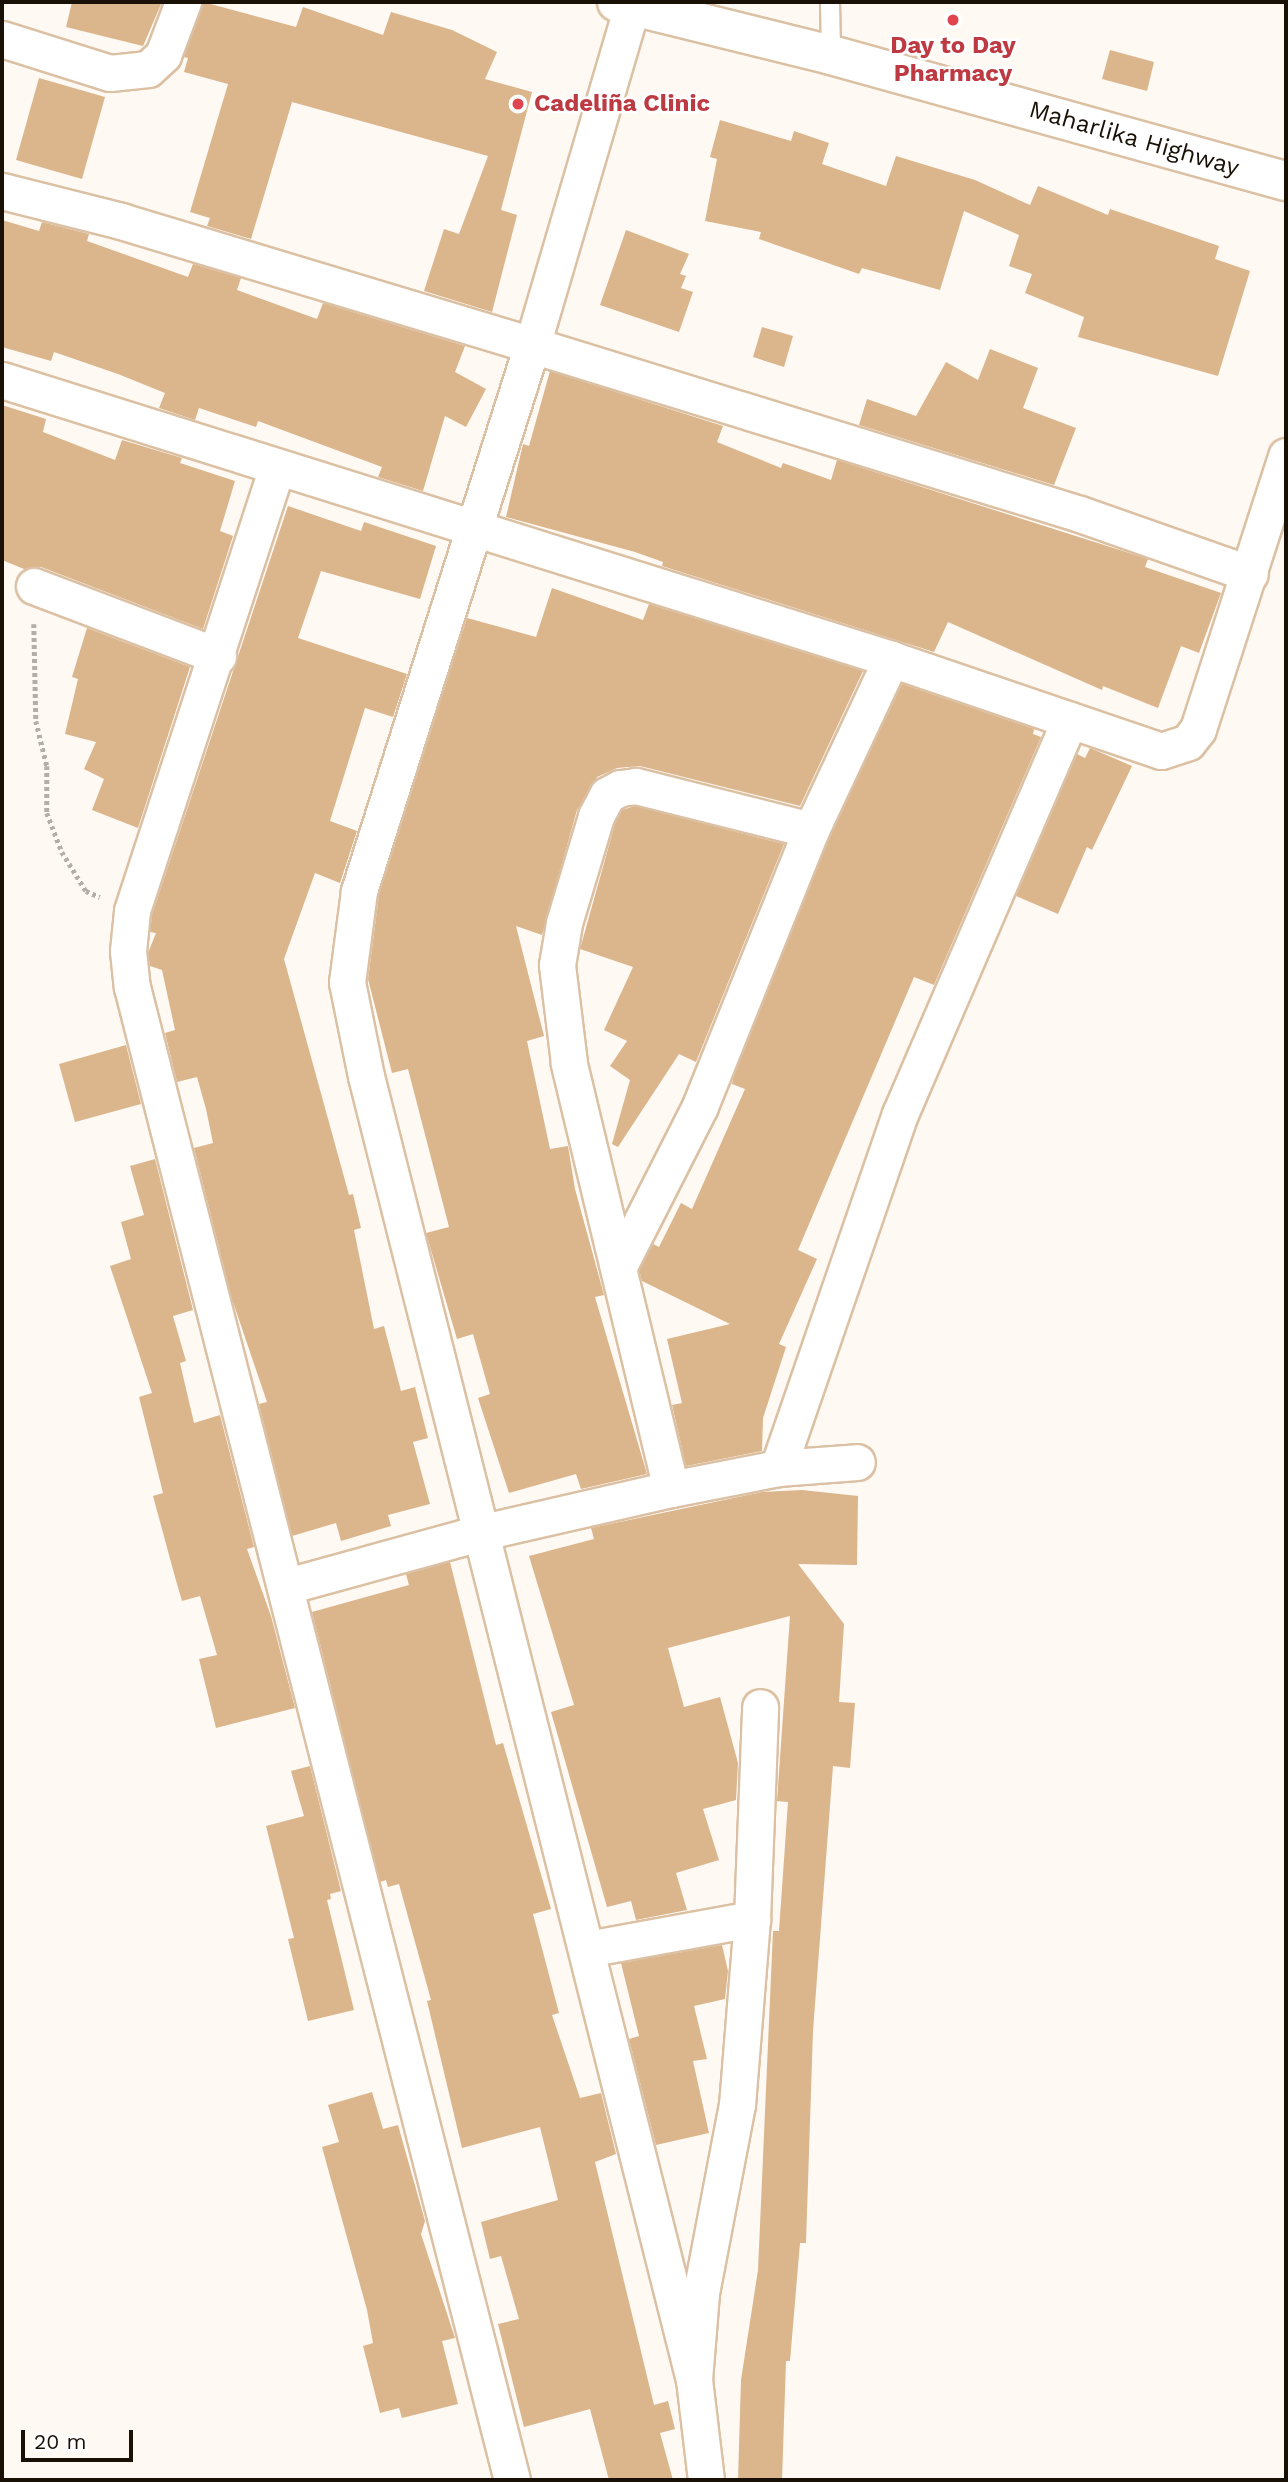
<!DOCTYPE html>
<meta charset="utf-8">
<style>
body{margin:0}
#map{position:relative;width:1288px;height:2482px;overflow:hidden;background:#fff9f3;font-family:"Work Sans",sans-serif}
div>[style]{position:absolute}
.building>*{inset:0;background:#dbb58b}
.path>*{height:4.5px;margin-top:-2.25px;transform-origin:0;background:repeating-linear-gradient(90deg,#b5aea7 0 3.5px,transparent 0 7px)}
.roads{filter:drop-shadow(2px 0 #dbc0a3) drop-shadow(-2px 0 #dbc0a3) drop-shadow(0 2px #dbc0a3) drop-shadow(0 -2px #dbc0a3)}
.service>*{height:18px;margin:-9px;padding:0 9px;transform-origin:9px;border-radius:9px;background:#fff}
.minor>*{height:35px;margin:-17.5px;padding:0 17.5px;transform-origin:17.5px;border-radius:17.5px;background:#fff}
.primary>*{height:38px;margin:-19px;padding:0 19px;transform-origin:19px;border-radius:19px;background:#fff}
.dots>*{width:19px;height:19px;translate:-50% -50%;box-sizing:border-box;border:4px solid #fff;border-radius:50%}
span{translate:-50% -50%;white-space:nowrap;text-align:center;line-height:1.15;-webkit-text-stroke:5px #fff;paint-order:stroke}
.health-label{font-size:24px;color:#be3a42;font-weight:700}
.left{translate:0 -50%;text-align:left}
.street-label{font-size:24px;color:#191006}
.frame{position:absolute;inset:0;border:4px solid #191006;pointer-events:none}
.scale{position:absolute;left:21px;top:2430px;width:112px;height:32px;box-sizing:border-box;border:4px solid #191006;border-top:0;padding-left:9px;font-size:21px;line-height:24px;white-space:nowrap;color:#191006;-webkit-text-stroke:5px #fff;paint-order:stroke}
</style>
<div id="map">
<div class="building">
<i style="clip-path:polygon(72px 2px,162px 2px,143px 46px,66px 27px)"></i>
<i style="clip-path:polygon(203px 2px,296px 27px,303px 7px,383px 35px,391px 12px,452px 30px,497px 52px,485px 79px,532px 92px,501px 210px,517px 215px,492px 312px,424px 291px,444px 229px,459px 234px,488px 156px,292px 102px,251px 239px,207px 226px,210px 218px,190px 212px,228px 84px,184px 72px,188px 58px,184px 57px)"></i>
<i style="clip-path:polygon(1110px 50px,1154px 62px,1147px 91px,1102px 79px)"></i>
<i style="clip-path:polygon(39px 78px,105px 97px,82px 179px,16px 160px)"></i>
<i style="clip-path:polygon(720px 120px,791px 141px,794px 131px,829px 143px,822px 164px,886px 186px,896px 156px,975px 180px,1030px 205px,1038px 186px,1108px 215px,1110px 209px,1219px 246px,1215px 259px,1250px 271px,1218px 376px,1078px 337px,1084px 317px,1025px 293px,1032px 274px,1009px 266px,1019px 235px,964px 211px,940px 290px,862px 268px,859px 274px,759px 239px,761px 232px,705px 221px,717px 159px,710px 157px)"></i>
<i style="clip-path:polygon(2px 220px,39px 231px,42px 222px,89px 234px,87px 241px,188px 277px,193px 264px,241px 278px,237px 290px,317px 319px,323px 303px,465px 346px,455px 372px,486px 389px,466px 427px,445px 416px,423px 491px,378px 477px,382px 467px,258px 421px,256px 427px,199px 408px,195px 420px,159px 408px,165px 393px,118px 374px,54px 352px,51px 361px,2px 347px)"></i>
<i style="clip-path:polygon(626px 230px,689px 254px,680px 274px,686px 276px,681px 288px,693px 292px,679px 332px,600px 305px)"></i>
<i style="clip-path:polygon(762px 327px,793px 336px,784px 367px,753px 357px)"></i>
<i style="clip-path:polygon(990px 349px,1038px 368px,1023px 408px,1076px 428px,1054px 485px,859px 425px,867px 399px,916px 416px,946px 362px,978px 380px)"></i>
<i style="clip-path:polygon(550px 371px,723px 426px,717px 442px,781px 468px,783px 463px,831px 480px,837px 460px,1148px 559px,1145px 567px,1221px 593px,1199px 653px,1181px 646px,1158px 708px,1103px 686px,1102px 690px,948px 622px,934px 652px,662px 566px,663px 562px,635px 552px,506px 517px,523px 444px,529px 446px)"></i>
<i style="clip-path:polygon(2px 405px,46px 419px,43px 432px,115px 460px,122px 440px,182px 458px,180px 463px,235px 481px,220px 531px,233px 536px,203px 629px,41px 567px,24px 569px,2px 560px)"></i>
<i style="clip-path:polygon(288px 506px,361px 531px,364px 522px,436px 546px,420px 599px,321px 571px,298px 638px,407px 674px,393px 717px,365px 708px,330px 821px,357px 831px,340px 883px,315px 873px,284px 959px,349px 1195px,353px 1194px,361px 1228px,354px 1230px,374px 1329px,384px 1326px,401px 1391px,415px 1387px,428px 1438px,413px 1442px,430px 1504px,388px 1515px,391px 1526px,341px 1541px,336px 1523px,292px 1536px,259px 1404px,267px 1402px,232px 1299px,194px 1148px,213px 1143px,206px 1109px,197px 1077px,177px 1082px,165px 1033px,175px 1030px,162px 970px,150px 966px,148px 953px,156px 933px,150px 932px,152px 915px)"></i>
<i style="clip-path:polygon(552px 588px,643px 620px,649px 604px,863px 671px,800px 806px,640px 766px,617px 768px,597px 777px,577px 810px,542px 935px,516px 926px,544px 1036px,527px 1041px,550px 1149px,568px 1146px,575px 1189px,604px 1295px,595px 1297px,647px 1474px,581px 1489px,576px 1474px,509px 1493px,478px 1398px,490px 1394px,473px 1334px,457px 1339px,426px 1233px,449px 1227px,408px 1069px,392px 1073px,368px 979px,379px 895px,467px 618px,536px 637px)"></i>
<i style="clip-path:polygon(87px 628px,190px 667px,138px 828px,92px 810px,104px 779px,84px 769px,96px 742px,65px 734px,78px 679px,72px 677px)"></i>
<i style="clip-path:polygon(902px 684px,1034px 729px,1033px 734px,1041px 737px,934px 985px,914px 977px,798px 1250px,817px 1259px,779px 1344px,786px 1347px,763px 1418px,762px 1451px,686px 1466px,672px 1405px,682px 1403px,667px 1339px,730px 1324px,642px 1281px,639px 1270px,653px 1244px,659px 1247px,681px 1203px,692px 1209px,745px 1089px,732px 1084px,733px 1078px,829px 838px)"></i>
<i style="clip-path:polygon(1090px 748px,1132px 766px,1092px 850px,1087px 847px,1058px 914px,1016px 896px,1077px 754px,1085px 758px)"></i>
<i style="clip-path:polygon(635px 806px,784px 844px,696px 1062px,679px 1054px,618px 1147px,612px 1144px,630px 1080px,610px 1066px,627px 1041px,604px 1030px,633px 967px,580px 949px,615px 824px,622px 810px)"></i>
<i style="clip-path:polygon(126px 1045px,141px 1104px,75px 1122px,59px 1064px)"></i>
<i style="clip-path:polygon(155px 1159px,193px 1310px,173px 1316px,186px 1361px,180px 1363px,194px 1423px,220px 1415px,254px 1547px,247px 1549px,271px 1616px,295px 1708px,216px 1728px,199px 1659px,217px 1655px,200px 1596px,182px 1601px,175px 1577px,153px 1496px,163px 1493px,139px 1397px,152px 1393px,110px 1266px,131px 1259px,121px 1222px,144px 1215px,130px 1166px)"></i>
<i style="clip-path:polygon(802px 1490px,858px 1496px,857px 1565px,798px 1564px,844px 1624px,839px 1702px,855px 1703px,850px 1768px,833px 1766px,813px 2031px,806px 2243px,800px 2243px,790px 2361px,786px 2361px,782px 2480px,738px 2480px,741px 2380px,758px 2270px,773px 1931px,779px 1931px,788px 1802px,777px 1801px,790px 1616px,668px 1648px,684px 1707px,720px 1697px,738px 1763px,736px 1800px,703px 1809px,719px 1860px,676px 1873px,687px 1910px,636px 1920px,631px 1901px,607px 1907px,551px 1712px,574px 1705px,529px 1556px,594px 1539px,591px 1528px,762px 1492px)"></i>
<i style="clip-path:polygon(450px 1562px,496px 1745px,503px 1743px,551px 1909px,533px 1914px,559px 2013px,552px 2015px,580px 2098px,601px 2093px,616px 2154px,595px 2162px,654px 2405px,668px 2401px,675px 2429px,660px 2433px,673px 2480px,609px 2480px,590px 2409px,524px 2427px,498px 2324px,519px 2319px,501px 2256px,490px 2259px,481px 2222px,558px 2200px,540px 2127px,462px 2148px,427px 2001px,431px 2000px,399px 1884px,388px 1887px,386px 1880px,380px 1882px,312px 1612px,409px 1585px,406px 1574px)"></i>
<i style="clip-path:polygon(310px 1766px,341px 1891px,330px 1894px,331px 1899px,327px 1900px,354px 2010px,308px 2021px,288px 1939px,294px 1938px,266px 1826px,304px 1816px,291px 1771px)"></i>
<i style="clip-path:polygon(722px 1945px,728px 1971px,725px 1999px,694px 2006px,707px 2059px,693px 2061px,709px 2133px,656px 2145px,629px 2039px,639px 2036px,621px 1963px)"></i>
<i style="clip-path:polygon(372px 2092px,383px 2129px,398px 2125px,425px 2221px,421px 2234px,455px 2338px,442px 2341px,458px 2404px,402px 2418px,399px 2408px,380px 2413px,363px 2346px,373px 2343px,367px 2310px,322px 2147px,339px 2142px,328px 2105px)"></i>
</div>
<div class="path">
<i style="left:34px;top:624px;width:97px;rotate:88.8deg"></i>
<i style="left:36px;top:721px;width:46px;rotate:76.3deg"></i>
<i style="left:47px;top:766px;width:47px;rotate:90deg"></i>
<i style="left:47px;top:813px;width:42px;rotate:69deg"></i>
<i style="left:62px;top:852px;width:46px;rotate:58.4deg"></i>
<i style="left:86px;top:891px;width:15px;rotate:23deg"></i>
</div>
<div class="roads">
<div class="service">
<i style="left:830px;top:2px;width:53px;rotate:88.9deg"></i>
</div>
<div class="minor">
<i style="left:632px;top:6px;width:353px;rotate:106.4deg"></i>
<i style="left:532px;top:345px;width:573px;rotate:107.58deg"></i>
<i style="left:359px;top:891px;width:92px;rotate:97.5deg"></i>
<i style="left:347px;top:982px;width:96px;rotate:78.6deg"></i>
<i style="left:366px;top:1076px;width:1345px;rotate:75.88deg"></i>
<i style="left:2px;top:39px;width:113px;rotate:17.5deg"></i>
<i style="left:110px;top:73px;width:38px;rotate:-6deg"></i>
<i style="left:148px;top:69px;width:21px;rotate:-43deg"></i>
<i style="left:163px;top:55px;width:57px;rotate:-69.3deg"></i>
<i style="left:2px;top:191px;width:123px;rotate:14.1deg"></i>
<i style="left:121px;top:221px;width:429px;rotate:16.8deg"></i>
<i style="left:532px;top:345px;width:573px;rotate:17.14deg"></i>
<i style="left:1080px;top:514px;width:180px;rotate:19.4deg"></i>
<i style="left:2px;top:380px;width:932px;rotate:17.42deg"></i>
<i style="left:891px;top:659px;width:285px;rotate:18.8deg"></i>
<i style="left:1161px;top:751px;width:28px;rotate:-18deg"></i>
<i style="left:1188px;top:742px;width:16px;rotate:-52deg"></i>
<i style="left:1198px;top:729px;width:287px;rotate:-72.1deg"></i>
<i style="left:277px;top:467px;width:467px;rotate:108.1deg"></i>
<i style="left:132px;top:911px;width:40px;rotate:95.7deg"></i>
<i style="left:128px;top:951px;width:36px;rotate:84deg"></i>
<i style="left:132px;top:987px;width:1541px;rotate:75.72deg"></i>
<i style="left:34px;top:586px;width:197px;rotate:20.8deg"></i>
<i style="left:620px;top:1264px;width:177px;rotate:-63.1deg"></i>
<i style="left:700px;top:1106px;width:297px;rotate:-68.1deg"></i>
<i style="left:811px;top:830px;width:189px;rotate:-64.9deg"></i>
<i style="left:778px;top:1468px;width:374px;rotate:-71deg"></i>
<i style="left:900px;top:1114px;width:429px;rotate:-66.7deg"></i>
<i style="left:671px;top:1489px;width:438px;rotate:-103.5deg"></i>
<i style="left:569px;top:1063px;width:99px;rotate:-97deg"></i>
<i style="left:557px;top:965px;width:43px;rotate:-80.5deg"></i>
<i style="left:564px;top:923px;width:112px;rotate:-73.3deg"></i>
<i style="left:596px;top:816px;width:24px;rotate:-62deg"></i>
<i style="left:607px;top:795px;width:15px;rotate:-28deg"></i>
<i style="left:620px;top:788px;width:16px;rotate:-7deg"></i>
<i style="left:636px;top:786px;width:180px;rotate:14.1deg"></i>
<i style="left:287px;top:1586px;width:203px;rotate:-15.4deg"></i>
<i style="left:483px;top:1532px;width:193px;rotate:-12.9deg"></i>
<i style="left:671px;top:1489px;width:109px;rotate:-11.1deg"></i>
<i style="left:778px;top:1468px;width:79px;rotate:-4.3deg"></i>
<i style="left:587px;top:1949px;width:168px;rotate:-10.3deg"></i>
<i style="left:706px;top:2480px;width:101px;rotate:-96.8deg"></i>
<i style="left:694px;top:2380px;width:87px;rotate:-85.4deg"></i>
<i style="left:701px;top:2293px;width:191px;rotate:-79.2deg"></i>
<i style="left:737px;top:2105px;width:187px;rotate:-85.4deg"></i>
<i style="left:752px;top:1919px;width:212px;rotate:-87.8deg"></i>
</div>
<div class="primary">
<i style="left:617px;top:2px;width:220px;rotate:13.9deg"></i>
<i style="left:831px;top:55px;width:472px;rotate:15.5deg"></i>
</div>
</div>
<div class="dots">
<i style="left:953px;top:20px;background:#e0444e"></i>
<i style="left:518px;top:104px;background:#e0444e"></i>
</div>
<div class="health-label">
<span style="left:953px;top:60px">Day to Day<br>Pharmacy</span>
<span class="left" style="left:534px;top:104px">Cadeliña Clinic</span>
</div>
<div class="street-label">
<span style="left:1134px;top:139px;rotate:16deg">Maharlika Highway</span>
</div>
<div class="frame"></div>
<div class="scale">20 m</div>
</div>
